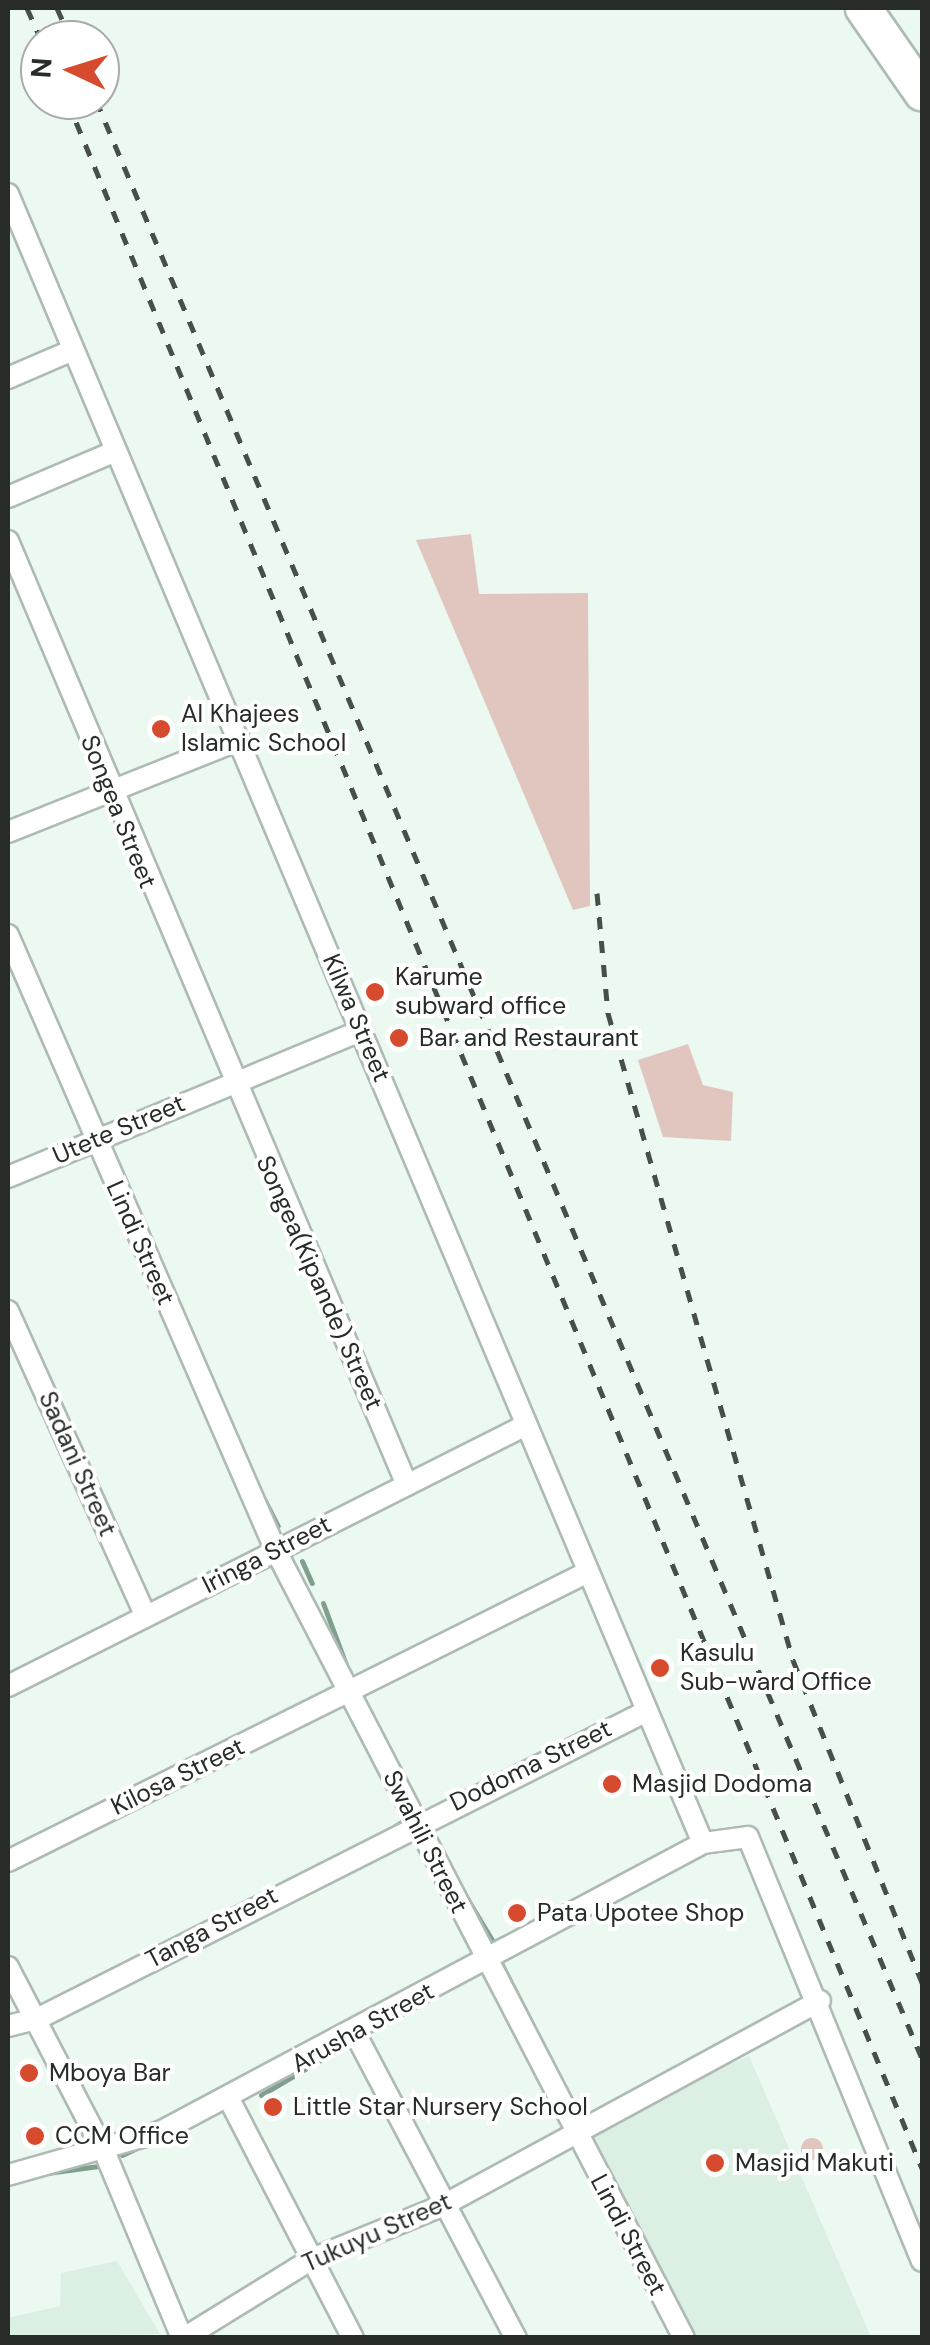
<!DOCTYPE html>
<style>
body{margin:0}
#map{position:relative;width:930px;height:2345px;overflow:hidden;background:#ebf9f1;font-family:"DM Sans",sans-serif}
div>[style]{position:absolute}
.built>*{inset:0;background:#dbf0e3}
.green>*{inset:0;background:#e1c6bf}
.round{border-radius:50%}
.stream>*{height:5px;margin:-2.5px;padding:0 2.5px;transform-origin:2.5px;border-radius:2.5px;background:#809f8d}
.roads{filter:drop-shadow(2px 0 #aebbb3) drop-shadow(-2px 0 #aebbb3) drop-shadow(0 2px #aebbb3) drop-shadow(0 -2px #aebbb3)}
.minor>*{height:20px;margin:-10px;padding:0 10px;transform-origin:10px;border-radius:10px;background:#fff}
.trunk>*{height:35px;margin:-17.5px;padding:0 17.5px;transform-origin:17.5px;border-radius:17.5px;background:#fff}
.rail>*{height:5px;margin-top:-2.5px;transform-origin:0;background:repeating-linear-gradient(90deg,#484e4a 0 12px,transparent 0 24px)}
.dots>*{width:28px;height:28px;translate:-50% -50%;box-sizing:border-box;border:5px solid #fff;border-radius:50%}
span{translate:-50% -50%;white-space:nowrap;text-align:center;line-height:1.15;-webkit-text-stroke:8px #fff;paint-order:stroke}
.poi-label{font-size:25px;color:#272c29}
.left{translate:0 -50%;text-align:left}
.street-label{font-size:25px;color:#272c29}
.frame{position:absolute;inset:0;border:10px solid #272c29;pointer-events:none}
.north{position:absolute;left:20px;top:20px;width:100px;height:100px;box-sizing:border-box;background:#fff;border:2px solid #a9aba9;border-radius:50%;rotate:274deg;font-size:28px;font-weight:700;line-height:40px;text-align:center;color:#272c29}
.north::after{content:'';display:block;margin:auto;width:35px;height:45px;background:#d64b2d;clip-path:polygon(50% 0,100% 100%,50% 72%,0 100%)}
</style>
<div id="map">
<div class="built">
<i style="clip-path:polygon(749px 2056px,871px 2337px,691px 2337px,580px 2129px)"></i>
<i style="clip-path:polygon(117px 2261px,160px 2334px,8px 2337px,8px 2318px,60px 2306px,61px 2273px)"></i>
</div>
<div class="green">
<i style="clip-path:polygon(471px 534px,479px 594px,588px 593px,590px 906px,573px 910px,416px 540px)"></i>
<i style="clip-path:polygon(688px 1044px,703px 1085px,733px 1092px,731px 1141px,663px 1137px,638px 1060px)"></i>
<i class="round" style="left:801px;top:2138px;width:22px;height:22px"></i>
</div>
<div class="stream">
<i style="left:264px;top:1499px;width:30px;rotate:63deg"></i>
<i style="left:302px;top:1561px;width:24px;rotate:66deg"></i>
<i style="left:323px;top:1603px;width:66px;rotate:69.6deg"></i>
<i style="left:404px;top:1777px;width:30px;rotate:67deg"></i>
<i style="left:389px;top:1830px;width:24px;rotate:-33deg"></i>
<i style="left:269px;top:1891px;width:74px;rotate:-26.6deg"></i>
<i style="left:465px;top:1895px;width:58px;rotate:59deg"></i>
<i style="left:500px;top:1961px;width:112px;rotate:63deg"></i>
<i style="left:261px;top:2095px;width:104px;rotate:-30.5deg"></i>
<i style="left:122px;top:2155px;width:17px;rotate:-25deg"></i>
<i style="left:47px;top:2173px;width:52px;rotate:-7.7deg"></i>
</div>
<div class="roads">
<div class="minor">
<i style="left:8px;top:194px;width:1789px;rotate:67.15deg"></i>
<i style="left:8px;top:378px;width:71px;rotate:-23.3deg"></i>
<i style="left:8px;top:497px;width:117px;rotate:-23.1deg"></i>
<i style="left:8px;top:541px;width:1025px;rotate:67.09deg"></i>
<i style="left:8px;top:832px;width:249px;rotate:-21.7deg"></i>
<i style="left:8px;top:935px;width:672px;rotate:66.49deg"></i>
<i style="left:276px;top:1551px;width:886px;rotate:62.6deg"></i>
<i style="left:8px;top:1177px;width:382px;rotate:-22.5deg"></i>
<i style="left:8px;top:1311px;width:335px;rotate:65.7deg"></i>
<i style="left:8px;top:1686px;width:580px;rotate:-26.74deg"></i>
<i style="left:8px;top:1861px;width:648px;rotate:-26.49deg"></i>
<i style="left:8px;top:1967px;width:210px;rotate:62.5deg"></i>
<i style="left:105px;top:2153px;width:200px;rotate:67.4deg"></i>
<i style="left:8px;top:2026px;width:30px;rotate:-14deg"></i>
<i style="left:37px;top:2019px;width:683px;rotate:-26.79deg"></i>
<i style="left:356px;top:2035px;width:343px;rotate:62.2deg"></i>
<i style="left:229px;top:2099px;width:269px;rotate:62.6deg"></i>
<i style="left:8px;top:2175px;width:158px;rotate:-15.8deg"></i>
<i style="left:160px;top:2132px;width:615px;rotate:-28.02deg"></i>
<i style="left:703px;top:1843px;width:45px;rotate:-7.6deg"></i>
<i style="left:748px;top:1837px;width:458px;rotate:67.7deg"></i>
<i style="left:184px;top:2338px;width:150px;rotate:-31.7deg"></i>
<i style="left:312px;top:2259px;width:140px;rotate:-22.2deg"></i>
<i style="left:442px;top:2206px;width:430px;rotate:-28.5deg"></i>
</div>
<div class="trunk">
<i style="left:863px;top:8px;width:103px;rotate:55.2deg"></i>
</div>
</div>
<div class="rail">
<i style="left:27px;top:8px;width:35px;rotate:66deg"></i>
<i style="left:57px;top:8px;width:35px;rotate:66deg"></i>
<i style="left:67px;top:100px;width:2238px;rotate:67.54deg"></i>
<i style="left:96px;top:100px;width:2125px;rotate:67.13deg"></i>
<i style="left:597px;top:893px;width:121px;rotate:84.8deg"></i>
<i style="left:608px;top:1013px;width:673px;rotate:74.04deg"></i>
<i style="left:793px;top:1660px;width:348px;rotate:68.2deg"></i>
</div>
<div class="dots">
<i style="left:161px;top:729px;background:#d64b2d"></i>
<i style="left:375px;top:992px;background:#d64b2d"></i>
<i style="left:399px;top:1038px;background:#d64b2d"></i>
<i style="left:660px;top:1668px;background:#d64b2d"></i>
<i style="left:612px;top:1784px;background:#d64b2d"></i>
<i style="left:517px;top:1913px;background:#d64b2d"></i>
<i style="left:29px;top:2073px;background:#d64b2d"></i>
<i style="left:273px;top:2107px;background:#d64b2d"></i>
<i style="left:35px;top:2136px;background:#d64b2d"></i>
<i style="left:715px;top:2163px;background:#d64b2d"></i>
</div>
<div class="poi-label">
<span class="left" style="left:181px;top:729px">Al Khajees<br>Islamic School</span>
<span class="left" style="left:395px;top:992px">Karume<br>subward office</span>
<span class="left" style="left:419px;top:1038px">Bar and Restaurant</span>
<span class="left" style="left:680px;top:1668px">Kasulu<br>Sub-ward Office</span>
<span class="left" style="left:632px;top:1784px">Masjid Dodoma</span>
<span class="left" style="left:537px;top:1913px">Pata Upotee Shop</span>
<span class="left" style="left:49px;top:2073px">Mboya Bar</span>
<span class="left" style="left:293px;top:2107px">Little Star Nursery School</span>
<span class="left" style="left:55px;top:2136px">CCM Office</span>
<span class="left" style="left:735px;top:2163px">Masjid Makuti</span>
</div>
<div class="street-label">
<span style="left:118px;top:812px;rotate:68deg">Songea Street</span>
<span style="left:356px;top:1018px;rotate:67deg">Kilwa Street</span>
<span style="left:119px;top:1130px;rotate:-23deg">Utete Street</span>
<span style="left:140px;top:1243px;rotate:66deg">Lindi Street</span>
<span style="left:319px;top:1283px;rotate:66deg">Songea(Kipande) Street</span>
<span style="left:77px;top:1464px;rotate:66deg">Sadani Street</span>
<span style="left:267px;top:1555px;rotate:-27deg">Iringa Street</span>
<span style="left:531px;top:1766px;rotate:-26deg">Dodoma Street</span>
<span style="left:178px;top:1777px;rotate:-26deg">Kilosa Street</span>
<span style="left:425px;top:1842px;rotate:63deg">Swahili Street</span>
<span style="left:212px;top:1928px;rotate:-28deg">Tanga Street</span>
<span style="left:363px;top:2028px;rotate:-29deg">Arusha Street</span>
<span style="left:377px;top:2233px;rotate:-24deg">Tukuyu Street</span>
<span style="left:628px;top:2235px;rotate:62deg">Lindi Street</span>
</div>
<div class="frame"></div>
<div class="north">N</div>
</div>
